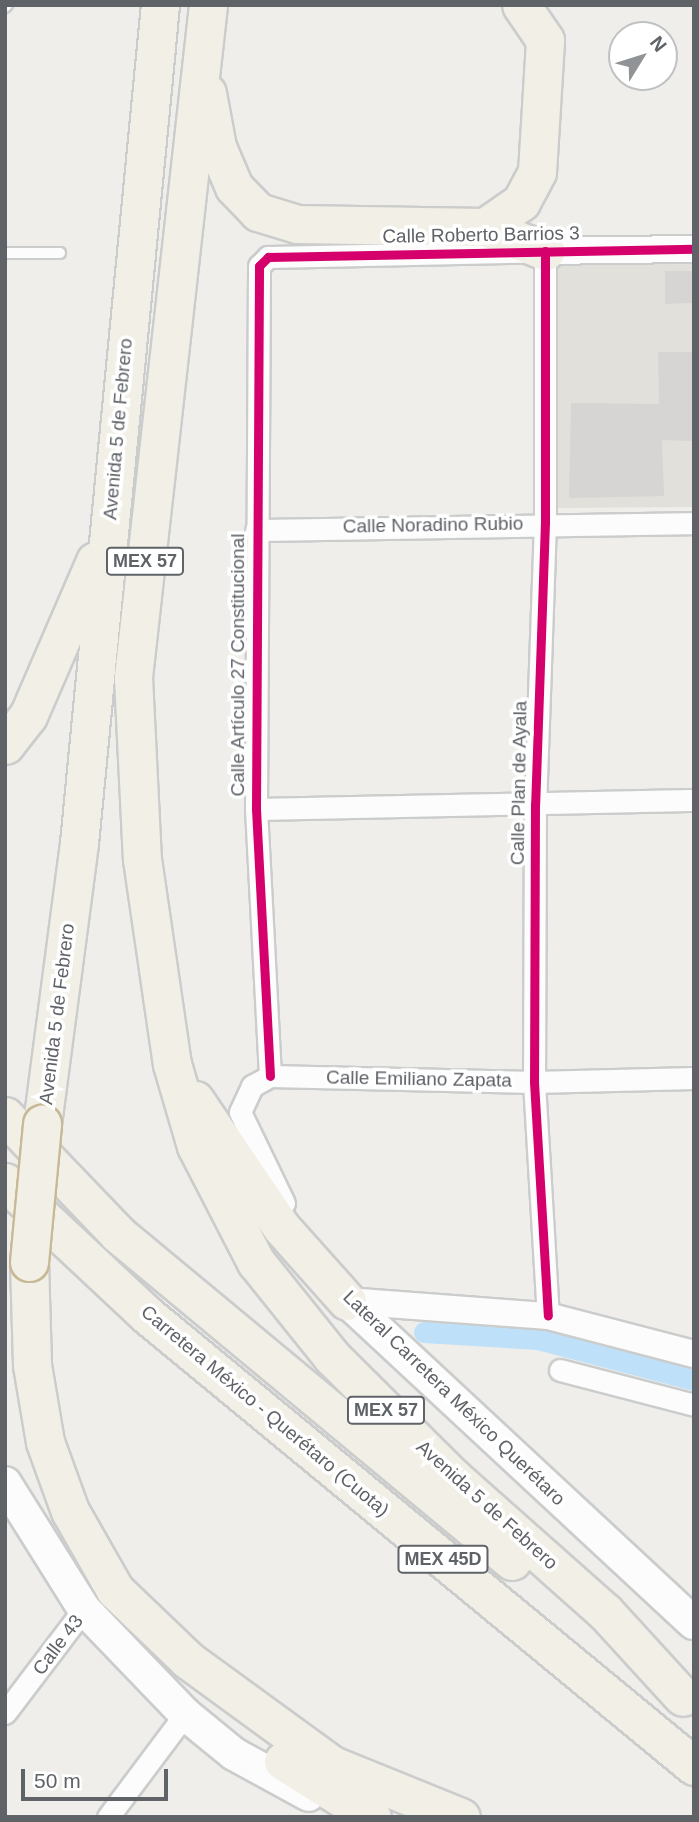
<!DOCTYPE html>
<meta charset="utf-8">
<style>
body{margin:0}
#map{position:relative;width:699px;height:1822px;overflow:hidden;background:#efeeea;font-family:Arial,sans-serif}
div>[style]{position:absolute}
.education>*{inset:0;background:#e2e0da}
.canal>*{height:21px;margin:-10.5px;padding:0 10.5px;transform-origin:10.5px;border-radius:10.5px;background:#bfe0f9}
.building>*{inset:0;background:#d6d5d3}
.roads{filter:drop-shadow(2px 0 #cbcccc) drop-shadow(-2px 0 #cbcccc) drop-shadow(0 2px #cbcccc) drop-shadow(0 -2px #cbcccc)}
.service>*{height:10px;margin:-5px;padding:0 5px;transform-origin:5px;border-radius:5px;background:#fdfcfc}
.minor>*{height:21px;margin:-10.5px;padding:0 10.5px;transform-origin:10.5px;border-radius:10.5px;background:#fdfcfc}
.tertiary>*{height:26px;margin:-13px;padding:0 13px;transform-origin:13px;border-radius:13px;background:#fdfcfc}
.secondary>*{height:32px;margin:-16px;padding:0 16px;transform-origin:16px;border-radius:16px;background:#fdfcfc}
.trunk>*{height:37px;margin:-18.5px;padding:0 18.5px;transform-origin:18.5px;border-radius:18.5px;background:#f2f0e6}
.bridges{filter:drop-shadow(2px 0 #c8b996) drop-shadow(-2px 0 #c8b996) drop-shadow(0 2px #c8b996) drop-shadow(0 -2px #c8b996)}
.trunk-bridge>*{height:37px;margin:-18.5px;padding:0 18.5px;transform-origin:18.5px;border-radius:18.5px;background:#f2f0e6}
.cycleway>*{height:9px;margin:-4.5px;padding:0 4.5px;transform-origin:4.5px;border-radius:4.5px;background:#d6006c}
span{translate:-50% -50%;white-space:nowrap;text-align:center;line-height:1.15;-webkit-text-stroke:7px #fff;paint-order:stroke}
.shield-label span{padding:2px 5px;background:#fff;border:2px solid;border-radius:5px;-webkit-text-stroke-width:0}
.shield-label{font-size:18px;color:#5f6368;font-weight:700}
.street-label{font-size:19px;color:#5f6368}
.frame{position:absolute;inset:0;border:7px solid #5f6368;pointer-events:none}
.north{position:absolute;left:608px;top:21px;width:70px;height:70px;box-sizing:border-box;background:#fff;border:2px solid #bfc1c3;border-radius:50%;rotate:52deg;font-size:19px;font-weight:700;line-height:28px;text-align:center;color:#5f6368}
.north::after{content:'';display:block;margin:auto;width:24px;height:32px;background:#919496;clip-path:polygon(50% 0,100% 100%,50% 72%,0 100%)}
.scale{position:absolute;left:21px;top:1769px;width:147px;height:32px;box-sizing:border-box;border:4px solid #5f6368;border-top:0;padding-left:9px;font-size:21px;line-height:24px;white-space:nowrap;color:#5f6368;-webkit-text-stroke:5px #fff;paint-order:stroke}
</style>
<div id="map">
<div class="education">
<i style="clip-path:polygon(694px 261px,694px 507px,554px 508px,550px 263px)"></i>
</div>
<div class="canal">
<i style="left:424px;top:1332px;width:114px;rotate:3.5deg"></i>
<i style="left:538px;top:1339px;width:161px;rotate:14.7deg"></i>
</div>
<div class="building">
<i style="clip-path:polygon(665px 271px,694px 271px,694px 303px,665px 304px)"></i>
<i style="clip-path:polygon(658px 352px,694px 352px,694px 441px,662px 440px,664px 496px,569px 498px,571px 403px,659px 404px)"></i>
</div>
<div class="roads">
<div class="service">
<i style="left:5px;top:7px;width:3px;rotate:-45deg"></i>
<i style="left:5px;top:253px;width:55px"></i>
</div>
<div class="minor">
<i style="left:256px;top:530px;width:438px;rotate:-0.9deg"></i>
<i style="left:256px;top:809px;width:438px;rotate:-1.2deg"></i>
<i style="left:270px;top:1076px;width:267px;rotate:-93deg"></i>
<i style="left:256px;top:809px;width:543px;rotate:-89.68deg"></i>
<i style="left:259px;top:266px;width:13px;rotate:-45deg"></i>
<i style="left:268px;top:257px;width:277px;rotate:-1.2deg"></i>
<i style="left:545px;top:251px;width:271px;rotate:90deg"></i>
<i style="left:545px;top:522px;width:282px;rotate:92deg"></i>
<i style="left:535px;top:804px;width:278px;rotate:90.2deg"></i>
<i style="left:534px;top:1082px;width:234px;rotate:86.6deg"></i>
<i style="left:284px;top:1203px;width:101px;rotate:-115.8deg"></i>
<i style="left:240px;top:1112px;width:29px;rotate:-65deg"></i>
<i style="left:252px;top:1086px;width:21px;rotate:-29deg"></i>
<i style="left:270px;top:1076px;width:264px;rotate:1.3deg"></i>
<i style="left:534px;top:1082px;width:160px;rotate:-1.4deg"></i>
<i style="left:560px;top:1370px;width:138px;rotate:14.6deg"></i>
<i style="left:5px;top:1713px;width:131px;rotate:-52.8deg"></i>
<i style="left:108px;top:1817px;width:129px;rotate:-53.2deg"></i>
</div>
<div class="tertiary">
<i style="left:545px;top:251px;width:149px;rotate:-0.8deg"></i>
<i style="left:347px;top:1301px;width:202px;rotate:4.3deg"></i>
<i style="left:548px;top:1316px;width:151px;rotate:14.6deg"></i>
</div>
<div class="secondary">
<i style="left:347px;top:1301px;width:473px;rotate:42.9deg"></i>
<i style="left:5px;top:1483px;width:149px;rotate:57.9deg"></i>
<i style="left:84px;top:1609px;width:146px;rotate:46.1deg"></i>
<i style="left:185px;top:1714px;width:63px;rotate:39.2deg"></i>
<i style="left:234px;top:1754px;width:85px;rotate:28.7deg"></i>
</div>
<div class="trunk">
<i style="left:208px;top:5px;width:676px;rotate:96.37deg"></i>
<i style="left:133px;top:677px;width:182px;rotate:87.2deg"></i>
<i style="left:142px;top:859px;width:207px;rotate:81.7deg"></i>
<i style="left:172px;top:1064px;width:85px;rotate:73.7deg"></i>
<i style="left:196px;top:1146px;width:131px;rotate:62.7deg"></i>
<i style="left:256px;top:1262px;width:122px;rotate:51.3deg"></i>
<i style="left:332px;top:1357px;width:170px;rotate:44.8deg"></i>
<i style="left:453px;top:1477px;width:203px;rotate:41.6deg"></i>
<i style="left:605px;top:1612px;width:115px;rotate:47.5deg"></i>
<i style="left:207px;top:93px;width:55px;rotate:79.5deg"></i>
<i style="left:217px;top:147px;width:43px;rotate:67deg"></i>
<i style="left:234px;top:187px;width:35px;rotate:46deg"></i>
<i style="left:258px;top:212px;width:41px;rotate:17.1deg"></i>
<i style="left:297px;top:224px;width:188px;rotate:0.9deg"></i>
<i style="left:485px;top:227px;width:44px;rotate:-34.8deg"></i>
<i style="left:521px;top:202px;width:34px;rotate:-62deg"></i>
<i style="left:537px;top:172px;width:132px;rotate:-86.5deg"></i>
<i style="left:545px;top:40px;width:42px;rotate:-124.4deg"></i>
<i style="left:485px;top:227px;width:65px;rotate:21.8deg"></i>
<i style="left:5px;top:745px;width:37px;rotate:-52deg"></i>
<i style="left:28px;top:716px;width:169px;rotate:-66.6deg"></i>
<i style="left:195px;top:1100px;width:153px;rotate:55.9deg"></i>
<i style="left:281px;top:1227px;width:99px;rotate:48.3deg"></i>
<i style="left:5px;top:1116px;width:163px;rotate:46.2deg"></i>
<i style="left:118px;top:1234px;width:512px;rotate:39.69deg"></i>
<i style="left:42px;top:1124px;width:283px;rotate:-82.5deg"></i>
<i style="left:79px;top:843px;width:842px;rotate:-84.48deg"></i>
<i style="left:5px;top:1182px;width:195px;rotate:43.1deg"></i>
<i style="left:147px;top:1315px;width:709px;rotate:39.51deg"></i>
<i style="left:29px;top:1262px;width:103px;rotate:88.3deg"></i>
<i style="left:32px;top:1365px;width:78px;rotate:80.4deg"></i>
<i style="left:45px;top:1442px;width:73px;rotate:70.1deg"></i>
<i style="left:70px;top:1511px;width:91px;rotate:60.3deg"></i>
<i style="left:115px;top:1590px;width:101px;rotate:43.8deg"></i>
<i style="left:188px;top:1660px;width:178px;rotate:36.1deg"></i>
<i style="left:332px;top:1765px;width:139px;rotate:22deg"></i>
<i style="left:283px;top:1761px;width:105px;rotate:32.2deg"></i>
</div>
</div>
<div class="bridges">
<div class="trunk-bridge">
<i style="left:29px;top:1262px;width:139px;rotate:-84.6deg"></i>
</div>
</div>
<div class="cycleway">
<i style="left:545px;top:251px;width:271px;rotate:90deg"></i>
<i style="left:545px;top:522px;width:282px;rotate:92deg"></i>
<i style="left:535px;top:804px;width:278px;rotate:90.2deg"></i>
<i style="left:534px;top:1082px;width:234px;rotate:86.6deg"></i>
<i style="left:270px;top:1076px;width:267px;rotate:-93deg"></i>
<i style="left:256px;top:809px;width:543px;rotate:-89.68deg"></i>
<i style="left:259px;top:266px;width:13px;rotate:-45deg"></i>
<i style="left:268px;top:257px;width:426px;rotate:-1.1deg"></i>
</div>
<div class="shield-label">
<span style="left:145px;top:561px">MEX 57</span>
<span style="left:386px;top:1410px">MEX 57</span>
<span style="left:443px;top:1559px">MEX 45D</span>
</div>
<div class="street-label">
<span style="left:481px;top:235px;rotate:-1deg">Calle Roberto Barrios 3</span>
<span style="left:118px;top:429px;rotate:-85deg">Avenida 5 de Febrero</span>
<span style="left:433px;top:525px;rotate:-1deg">Calle Noradino Rubio</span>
<span style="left:238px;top:665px;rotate:-90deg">Calle Artículo 27 Constitucional</span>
<span style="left:519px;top:783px;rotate:-89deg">Calle Plan de Ayala</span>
<span style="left:57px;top:1014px;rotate:-83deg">Avenida 5 de Febrero</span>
<span style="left:419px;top:1079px;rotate:1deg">Calle Emiliano Zapata</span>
<span style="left:454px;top:1398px;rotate:44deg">Lateral Carretera México Querétaro</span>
<span style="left:265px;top:1411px;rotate:40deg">Carretera México - Querétaro (Cuota)</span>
<span style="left:487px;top:1505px;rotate:42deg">Avenida 5 de Febrero</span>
<span style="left:58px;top:1645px;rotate:-53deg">Calle 43</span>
</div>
<div class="frame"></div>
<div class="north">N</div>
<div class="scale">50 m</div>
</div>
